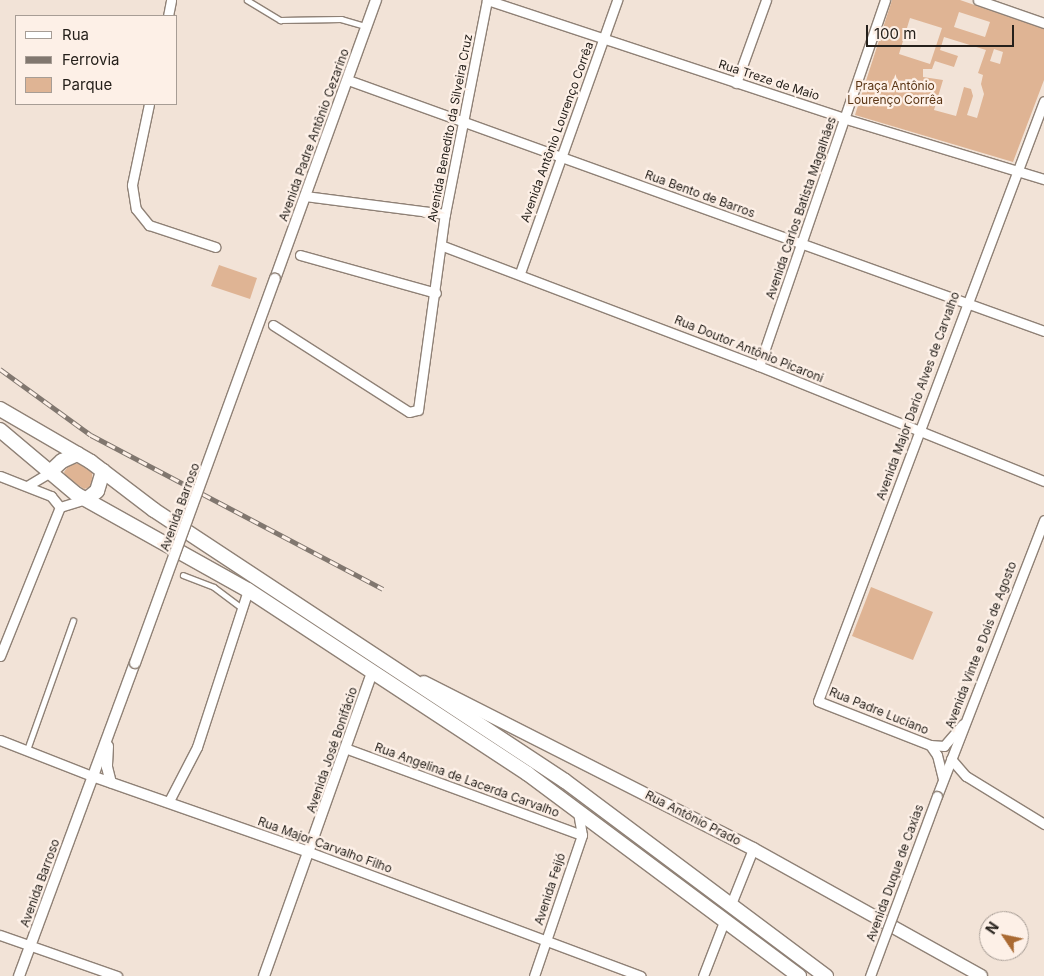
<!DOCTYPE html>
<meta charset="utf-8">
<style>
body{margin:0}
#map{position:relative;width:1044px;height:976px;overflow:hidden;background:#f2e3d7;font-family:Inter,sans-serif}
div>[style]{position:absolute}
.green>*{inset:0;background:#dfb494}
.roads{filter:drop-shadow(1px 0 #8f8176) drop-shadow(-1px 0 #8f8176) drop-shadow(0 1px #8f8176) drop-shadow(0 -1px #8f8176)}
.service>*{height:4.5px;margin:-2.25px;padding:0 2.25px;transform-origin:2.25px;border-radius:2.25px;background:#fff}
.minor>*{height:9px;margin:-4.5px;padding:0 4.5px;transform-origin:4.5px;border-radius:4.5px;background:#fff}
.tertiary>*{height:10px;margin:-5px;padding:0 5px;transform-origin:5px;border-radius:5px;background:#fff}
.secondary>*{height:12px;margin:-6px;padding:0 6px;transform-origin:6px;border-radius:6px;background:#fff}
.primary>*{height:14px;margin:-7px;padding:0 7px;transform-origin:7px;border-radius:7px;background:#fff}
.rail>*{height:5px;margin-top:-2.5px;transform-origin:0;background:repeating-linear-gradient(90deg,#fdf0e7 0 9px,#81776f 0 18px);box-sizing:border-box;border-block:1px solid #81776f}
.bridges{filter:drop-shadow(1px 0 #8f8176) drop-shadow(-1px 0 #8f8176) drop-shadow(0 1px #8f8176) drop-shadow(0 -1px #8f8176)}
.minor-bridge>*{height:9px;margin:-4.5px;padding:0 4.5px;transform-origin:4.5px;border-radius:4.5px;background:#fff}
.tertiary-bridge>*{height:10px;margin:-5px;padding:0 5px;transform-origin:5px;border-radius:5px;background:#fff}
span{translate:-50% -50%;white-space:nowrap;text-align:center;line-height:1.15;-webkit-text-stroke:4.5px #fdf0e7;paint-order:stroke}
.street-label{font-size:12px;color:#25201b}
.park-label{font-size:12px;color:#5b3616}
.legend{position:absolute;left:15px;top:15px;width:162px;height:90px;box-sizing:border-box;background:#fdf0e7;border:1px solid #a79d95;margin:0;padding:6px 9px;list-style:none;font-size:15px;color:#25201b}
.legend li{display:flex;align-items:center;gap:10px;height:25px}
.legend b{width:25px;border:1px solid #a79d95}
.north{position:absolute;left:979px;top:911px;width:50px;height:50px;box-sizing:border-box;background:#fdf0e7;border:1px solid #a79d95;border-radius:50%;rotate:304deg;font-size:14px;font-weight:700;line-height:20px;text-align:center;color:#25201b}
.north::after{content:'';display:block;margin:auto;width:18px;height:22px;background:#aa6a32;clip-path:polygon(50% 0,100% 100%,50% 72%,0 100%)}
.scale{position:absolute;left:866px;top:25px;width:148px;height:22px;box-sizing:border-box;border:2px solid #25201b;border-top:0;padding-left:6px;font-size:15px;line-height:18px;white-space:nowrap;color:#25201b;-webkit-text-stroke:4px #fdf0e7;paint-order:stroke}
</style>
<div id="map">
<div class="green">
<i style="clip-path:polygon(evenodd,892px 0,960px 0,1044px 29px,1044px 80px,1013px 162px,855px 115px,892px 0,959px 12px,990px 22px,985px 37px,954px 27px,959px 12px,892px 0,910px 18px,942px 28px,930px 64px,899px 54px,910px 18px,892px 0,944px 37px,986px 50px,978px 73px,983px 75px,981px 84px,984px 94px,977px 118px,967px 115px,973px 96px,971px 89px,964px 87px,956px 116px,934px 110px,943px 80px,923px 77px,923px 69px,932px 69px,935px 61px,954px 67px,958px 56px,940px 50px,944px 37px,892px 0,994px 49px,1003px 52px,1000px 64px,990px 61px,994px 49px)"></i>
<i style="clip-path:polygon(219px 265px,257px 278px,250px 299px,211px 286px)"></i>
<i style="clip-path:polygon(70px 464px,79px 464px,92px 472px,93px 486px,84px 489px,66px 477px,64px 472px)"></i>
<i style="clip-path:polygon(871px 587px,933px 612px,913px 660px,852px 636px)"></i>
</div>
<div class="roads">
<div class="service">
<i style="left:247px;top:0;width:39px;rotate:31deg"></i>
<i style="left:280px;top:20px;width:61px;rotate:-0.9deg"></i>
<i style="left:341px;top:19px;width:26px;rotate:16deg"></i>
<i style="left:183px;top:575px;width:33px;rotate:21deg"></i>
<i style="left:214px;top:587px;width:35px;rotate:37deg"></i>
<i style="left:27px;top:750px;width:137px;rotate:-70.4deg"></i>
</div>
<div class="minor">
<i style="left:487px;top:0;width:378px;rotate:18.3deg"></i>
<i style="left:846px;top:119px;width:207px;rotate:16.9deg"></i>
<i style="left:978px;top:0;width:70px;rotate:19.2deg"></i>
<i style="left:168px;top:16px;width:16px;rotate:-79deg"></i>
<i style="left:348px;top:80px;width:740px;rotate:19.83deg"></i>
<i style="left:736px;top:83px;width:88px;rotate:-70.1deg"></i>
<i style="left:149px;top:104px;width:83px;rotate:101.9deg"></i>
<i style="left:132px;top:185px;width:24px;rotate:81deg"></i>
<i style="left:136px;top:209px;width:21px;rotate:51deg"></i>
<i style="left:149px;top:225px;width:70px;rotate:18.4deg"></i>
<i style="left:305px;top:196px;width:141px;rotate:7.3deg"></i>
<i style="left:443px;top:246px;width:338px;rotate:20.8deg"></i>
<i style="left:759px;top:366px;width:307px;rotate:22deg"></i>
<i style="left:300px;top:255px;width:141px;rotate:15.6deg"></i>
<i style="left:520px;top:273px;width:290px;rotate:-70.4deg"></i>
<i style="left:273px;top:325px;width:161px;rotate:32.6deg"></i>
<i style="left:409px;top:412px;width:9px;rotate:-13deg"></i>
<i style="left:418px;top:410px;width:198px;rotate:-82.2deg"></i>
<i style="left:445px;top:214px;width:218px;rotate:-78.9deg"></i>
<i style="left:759px;top:366px;width:387px;rotate:-71deg"></i>
<i style="left:0;top:476px;width:55px;rotate:21.4deg"></i>
<i style="left:51px;top:496px;width:14px;rotate:51deg"></i>
<i style="left:27px;top:486px;width:27px;rotate:-31deg"></i>
<i style="left:60px;top:507px;width:28px;rotate:-17deg"></i>
<i style="left:0;top:656px;width:161px;rotate:-68.1deg"></i>
<i style="left:963px;top:724px;width:29px;rotate:131deg"></i>
<i style="left:944px;top:746px;width:14px;rotate:-176deg"></i>
<i style="left:930px;top:745px;width:120px;rotate:-158.6deg"></i>
<i style="left:818px;top:701px;width:641px;rotate:-69.36deg"></i>
<i style="left:0;top:740px;width:99px;rotate:21.4deg"></i>
<i style="left:930px;top:745px;width:12px;rotate:55deg"></i>
<i style="left:937px;top:755px;width:25px;rotate:76deg"></i>
<i style="left:345px;top:748px;width:252px;rotate:20.2deg"></i>
<i style="left:951px;top:759px;width:23px;rotate:49deg"></i>
<i style="left:966px;top:776px;width:92px;rotate:31.6deg"></i>
<i style="left:937px;top:796px;width:296px;rotate:-68.8deg"></i>
<i style="left:169px;top:801px;width:61px;rotate:-62.6deg"></i>
<i style="left:197px;top:747px;width:165px;rotate:-72deg"></i>
<i style="left:309px;top:852px;width:354px;rotate:20.5deg"></i>
<i style="left:731px;top:904px;width:59px;rotate:-68.2deg"></i>
<i style="left:0;top:935px;width:124px;rotate:19.3deg"></i>
<i style="left:534px;top:976px;width:149px;rotate:-71.2deg"></i>
<i style="left:582px;top:835px;width:23px;rotate:-100deg"></i>
<i style="left:703px;top:976px;width:61px;rotate:-68.9deg"></i>
</div>
<div class="tertiary">
<i style="left:275px;top:279px;width:297px;rotate:-70.1deg"></i>
<i style="left:108px;top:746px;width:21px;rotate:93deg"></i>
<i style="left:107px;top:767px;width:16px;rotate:76deg"></i>
<i style="left:92px;top:776px;width:230px;rotate:19.3deg"></i>
<i style="left:19px;top:976px;width:334px;rotate:-69.7deg"></i>
<i style="left:264px;top:976px;width:322px;rotate:-70.4deg"></i>
</div>
<div class="secondary">
<i style="left:424px;top:682px;width:369px;rotate:26.9deg"></i>
<i style="left:753px;top:849px;width:261px;rotate:29.1deg"></i>
</div>
<div class="primary">
<i style="left:0;top:409px;width:105px;rotate:30.2deg"></i>
<i style="left:91px;top:462px;width:79px;rotate:37.3deg"></i>
<i style="left:154px;top:510px;width:492px;rotate:33.4deg"></i>
<i style="left:565px;top:781px;width:326px;rotate:36.8deg"></i>
<i style="left:0;top:430px;width:99px;rotate:40.1deg"></i>
<i style="left:76px;top:494px;width:197px;rotate:29.2deg"></i>
<i style="left:248px;top:590px;width:335px;rotate:33.3deg"></i>
<i style="left:528px;top:774px;width:338px;rotate:36.7deg"></i>
<i style="left:50px;top:472px;width:16px;rotate:-43deg"></i>
<i style="left:62px;top:461px;width:17px;rotate:-25deg"></i>
<i style="left:87px;top:499px;width:13px;rotate:-39deg"></i>
<i style="left:97px;top:491px;width:21px;rotate:-73deg"></i>
</div>
</div>
<div class="rail">
<i style="left:0;top:369px;width:112px;rotate:36deg"></i>
<i style="left:91px;top:435px;width:330px;rotate:27.8deg"></i>
</div>
<div class="bridges">
<div class="minor-bridge">
<i style="left:870px;top:976px;width:192px;rotate:-69.6deg"></i>
</div>
<div class="tertiary-bridge">
<i style="left:135px;top:663px;width:409px;rotate:-70deg"></i>
</div>
</div>
<div class="street-label">
<span style="left:769px;top:80px;rotate:18deg">Rua Treze de Maio</span>
<span style="left:450px;top:128px;rotate:-79deg">Avenida Benedito da Silveira Cruz</span>
<span style="left:557px;top:132px;rotate:-70deg">Avenida Antônio Lourenço Corrêa</span>
<span style="left:314px;top:135px;rotate:-70deg">Avenida Padre Antônio Cezarino</span>
<span style="left:700px;top:194px;rotate:20deg">Rua Bento de Barros</span>
<span style="left:801px;top:208px;rotate:-71deg">Avenida Carlos Batista Magalhães</span>
<span style="left:749px;top:349px;rotate:22deg">Rua Doutor Antônio Picaroni</span>
<span style="left:918px;top:396px;rotate:-70deg">Avenida Major Dario Alves de Carvalho</span>
<span style="left:180px;top:507px;rotate:-70deg">Avenida Barroso</span>
<span style="left:981px;top:645px;rotate:-69deg">Avenida Vinte e Dois de Agosto</span>
<span style="left:879px;top:711px;rotate:22deg">Rua Padre Luciano</span>
<span style="left:332px;top:750px;rotate:-71deg">Avenida José Bonifácio</span>
<span style="left:467px;top:780px;rotate:20deg">Rua Angelina de Lacerda Carvalho</span>
<span style="left:693px;top:818px;rotate:27deg">Rua Antônio Prado</span>
<span style="left:325px;top:845px;rotate:20deg">Rua Major Carvalho Filho</span>
<span style="left:895px;top:873px;rotate:-70deg">Avenida Duque de Caxias</span>
<span style="left:40px;top:883px;rotate:-70deg">Avenida Barroso</span>
<span style="left:550px;top:889px;rotate:-72deg">Avenida Feijó</span>
</div>
<div class="park-label">
<span style="left:895px;top:93px">Praça Antônio<br>Lourenço Corrêa</span>
</div>
<ul class="legend">
<li><b style="height:6px;background:#fff"></b>Rua</li>
<li><b style="height:6px;background:#81776f"></b>Ferrovia</li>
<li><b style="height:14px;background:#dfb494"></b>Parque</li>
</ul>
<div class="north">N</div>
<div class="scale">100 m</div>
</div>
